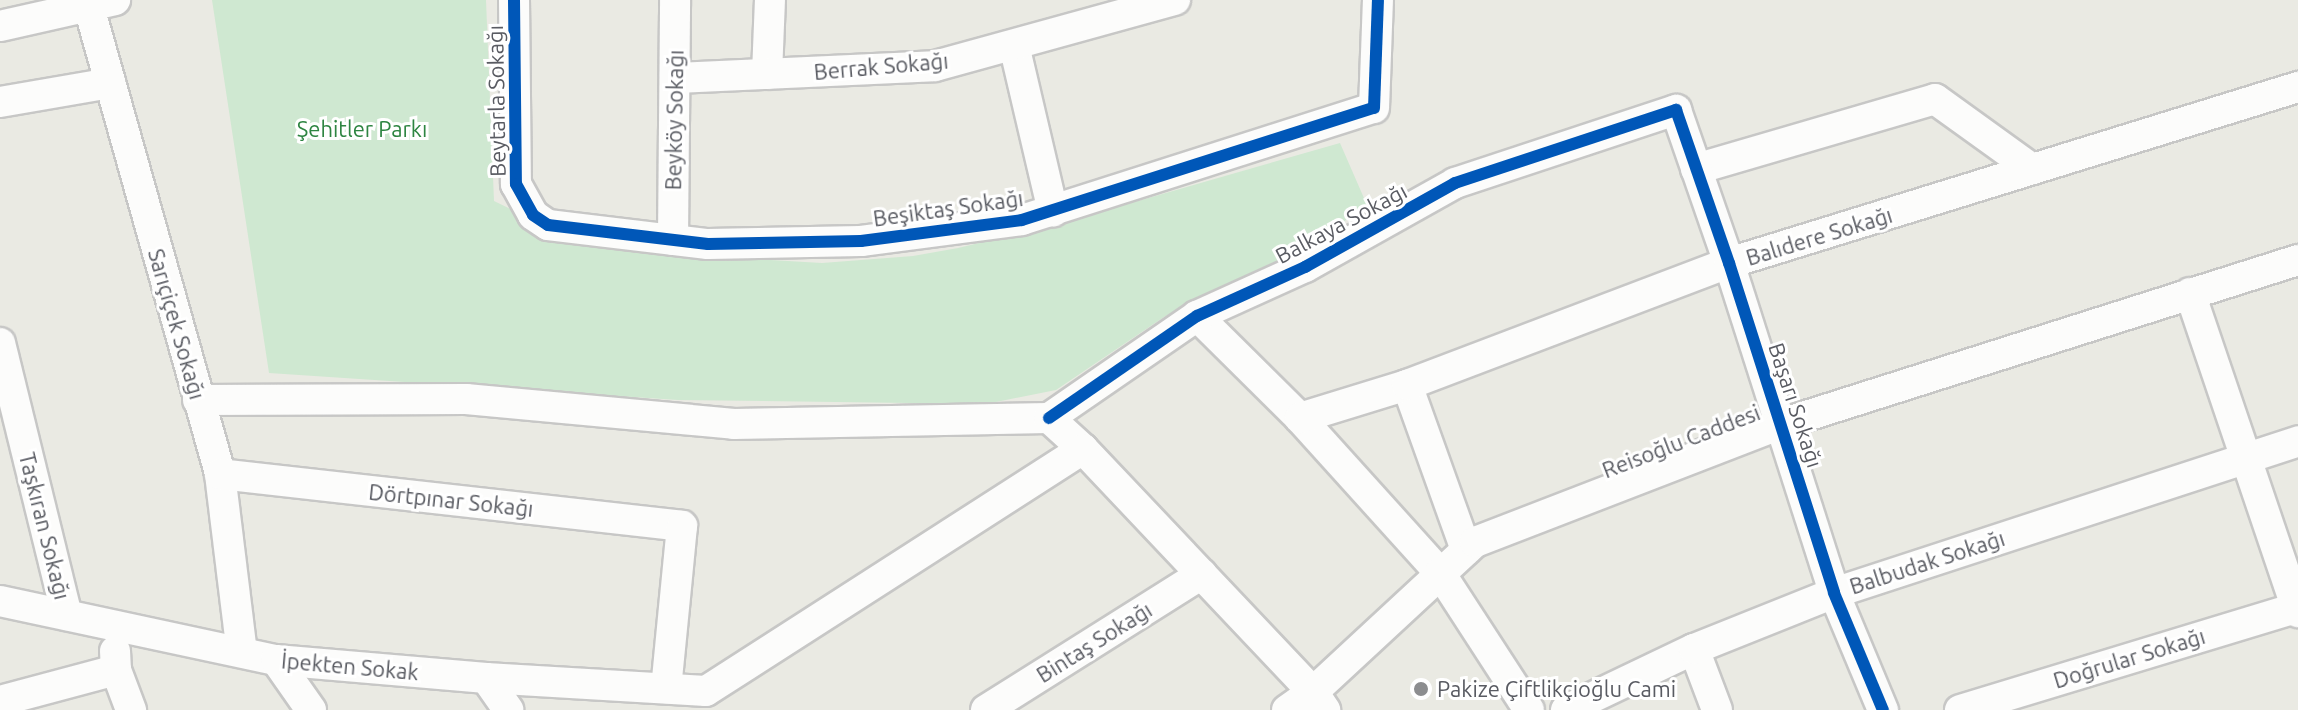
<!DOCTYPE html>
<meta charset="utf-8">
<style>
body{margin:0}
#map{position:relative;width:2298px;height:710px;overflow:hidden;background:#eaeae3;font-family:Ubuntu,sans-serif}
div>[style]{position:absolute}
.green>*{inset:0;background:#cfe8d1}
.roads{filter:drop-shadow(2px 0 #c7c7c6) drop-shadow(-2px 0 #c7c7c6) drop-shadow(0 2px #c7c7c6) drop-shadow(0 -2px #c7c7c6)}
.minor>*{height:30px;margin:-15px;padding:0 15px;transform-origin:15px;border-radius:15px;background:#fcfcfb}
.cycleway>*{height:12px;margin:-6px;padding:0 6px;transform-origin:6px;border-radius:6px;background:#0057b8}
.dots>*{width:22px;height:22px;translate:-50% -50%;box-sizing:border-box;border:4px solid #fff;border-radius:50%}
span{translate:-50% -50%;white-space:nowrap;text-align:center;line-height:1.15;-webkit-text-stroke:6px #fff;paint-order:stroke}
.street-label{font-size:22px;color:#595b62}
.park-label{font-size:22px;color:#2e8542}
.poi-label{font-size:22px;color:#595b62}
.left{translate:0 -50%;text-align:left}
</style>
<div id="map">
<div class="green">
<i style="clip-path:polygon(212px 0,486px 0,494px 201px,525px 216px,703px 256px,822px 263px,913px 256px,958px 248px,1051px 226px,1340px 143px,1367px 205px,1283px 265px,1222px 288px,1164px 317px,1056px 390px,986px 404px,678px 400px,269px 373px)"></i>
</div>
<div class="roads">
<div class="minor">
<i style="left:87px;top:0;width:492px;rotate:74.3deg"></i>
<i style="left:220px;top:474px;width:179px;rotate:83deg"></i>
<i style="left:514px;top:0;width:184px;rotate:89.4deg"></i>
<i style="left:516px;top:184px;width:35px;rotate:61deg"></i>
<i style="left:533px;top:215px;width:18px;rotate:34deg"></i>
<i style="left:548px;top:225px;width:161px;rotate:6.8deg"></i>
<i style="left:708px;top:244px;width:153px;rotate:-1.1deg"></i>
<i style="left:861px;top:241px;width:162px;rotate:-7.4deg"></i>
<i style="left:1022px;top:220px;width:369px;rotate:-17.7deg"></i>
<i style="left:1374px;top:108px;width:108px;rotate:-87.9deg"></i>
<i style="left:0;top:26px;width:118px;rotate:-12.7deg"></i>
<i style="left:1014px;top:45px;width:171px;rotate:76.8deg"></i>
<i style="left:767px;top:74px;width:74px;rotate:-87.7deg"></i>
<i style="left:675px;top:78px;width:260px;rotate:-2.6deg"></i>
<i style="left:935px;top:66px;width:249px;rotate:-15.4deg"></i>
<i style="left:0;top:102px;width:112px;rotate:-9.8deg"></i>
<i style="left:1696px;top:169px;width:249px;rotate:-16.3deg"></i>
<i style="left:1935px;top:99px;width:120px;rotate:35.8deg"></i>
<i style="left:673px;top:240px;width:240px;rotate:-89.5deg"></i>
<i style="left:2190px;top:293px;width:337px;rotate:71.3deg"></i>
<i style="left:1197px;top:316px;width:145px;rotate:44.7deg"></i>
<i style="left:1300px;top:418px;width:209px;rotate:47.9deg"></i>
<i style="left:1440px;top:573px;width:163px;rotate:57deg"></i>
<i style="left:0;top:343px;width:280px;rotate:76.2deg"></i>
<i style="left:1407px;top:385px;width:175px;rotate:70.3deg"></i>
<i style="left:198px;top:400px;width:268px;rotate:-0.2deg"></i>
<i style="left:466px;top:399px;width:269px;rotate:5.3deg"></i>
<i style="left:734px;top:424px;width:315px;rotate:-1.1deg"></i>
<i style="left:1049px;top:418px;width:46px;rotate:42.4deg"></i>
<i style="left:1049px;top:418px;width:180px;rotate:-34.6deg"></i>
<i style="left:1197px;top:316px;width:119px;rotate:-24.4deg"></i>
<i style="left:1305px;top:267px;width:172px;rotate:-29.2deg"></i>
<i style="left:1455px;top:183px;width:233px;rotate:-18.3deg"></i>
<i style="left:1676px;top:110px;width:162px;rotate:70.9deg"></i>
<i style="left:1729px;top:263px;width:346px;rotate:72.3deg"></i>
<i style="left:1834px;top:593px;width:127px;rotate:67.3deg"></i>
<i style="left:1300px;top:418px;width:112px;rotate:-17.1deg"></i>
<i style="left:1407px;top:385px;width:344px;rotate:-20.8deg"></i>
<i style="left:1729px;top:263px;width:596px;rotate:-17.19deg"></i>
<i style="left:220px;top:474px;width:465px;rotate:6.4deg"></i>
<i style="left:682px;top:526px;width:163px;rotate:95.6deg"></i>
<i style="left:0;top:601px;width:282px;rotate:12.1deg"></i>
<i style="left:276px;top:660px;width:211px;rotate:4.9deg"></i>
<i style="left:486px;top:678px;width:220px;rotate:3.4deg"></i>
<i style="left:1694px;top:649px;width:65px;rotate:69.3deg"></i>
<i style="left:115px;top:651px;width:19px;rotate:87deg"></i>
<i style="left:116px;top:670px;width:43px;rotate:69.4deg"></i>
<i style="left:276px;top:660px;width:61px;rotate:55deg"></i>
<i style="left:486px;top:678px;width:39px;rotate:55deg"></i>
<i style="left:706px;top:691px;width:448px;rotate:-32.7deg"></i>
<i style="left:1083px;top:449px;width:335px;rotate:46.6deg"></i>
<i style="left:1313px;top:692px;width:22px;rotate:56deg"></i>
<i style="left:0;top:701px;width:120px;rotate:-15deg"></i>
<i style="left:986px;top:710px;width:255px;rotate:-32.2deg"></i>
<i style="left:1287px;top:710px;width:32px;rotate:-35deg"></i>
<i style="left:1313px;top:692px;width:221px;rotate:-42.8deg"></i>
<i style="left:1475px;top:542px;width:328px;rotate:-21.1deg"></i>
<i style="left:1781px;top:424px;width:542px;rotate:-17.6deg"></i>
<i style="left:1566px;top:710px;width:142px;rotate:-25.5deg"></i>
<i style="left:1694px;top:649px;width:151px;rotate:-21.8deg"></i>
<i style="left:1834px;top:593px;width:488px;rotate:-18.1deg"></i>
<i style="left:1960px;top:710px;width:353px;rotate:-16.9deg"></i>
</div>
</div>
<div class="cycleway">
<i style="left:514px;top:0;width:184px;rotate:89.4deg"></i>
<i style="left:516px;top:184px;width:35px;rotate:61deg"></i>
<i style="left:533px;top:215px;width:18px;rotate:34deg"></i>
<i style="left:548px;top:225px;width:161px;rotate:6.8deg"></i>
<i style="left:708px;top:244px;width:153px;rotate:-1.1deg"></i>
<i style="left:861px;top:241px;width:162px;rotate:-7.4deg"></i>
<i style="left:1022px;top:220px;width:369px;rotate:-17.7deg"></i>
<i style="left:1374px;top:108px;width:108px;rotate:-87.9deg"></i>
<i style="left:1049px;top:418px;width:180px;rotate:-34.6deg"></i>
<i style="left:1197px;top:316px;width:119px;rotate:-24.4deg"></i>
<i style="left:1305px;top:267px;width:172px;rotate:-29.2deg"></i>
<i style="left:1455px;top:183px;width:233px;rotate:-18.3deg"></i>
<i style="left:1676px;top:110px;width:162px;rotate:70.9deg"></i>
<i style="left:1729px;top:263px;width:346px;rotate:72.3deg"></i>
<i style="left:1834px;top:593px;width:127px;rotate:67.3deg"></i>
</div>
<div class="dots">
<i style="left:1421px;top:689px;background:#8c8d8f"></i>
</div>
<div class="street-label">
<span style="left:881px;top:66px;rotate:-5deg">Berrak Sokağı</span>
<span style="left:496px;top:101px;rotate:-91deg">Beytarla Sokağı</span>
<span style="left:674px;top:120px;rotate:-89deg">Beyköy Sokağı</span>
<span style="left:948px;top:208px;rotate:-8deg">Beşiktaş Sokağı</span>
<span style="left:1341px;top:223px;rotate:-28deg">Balkaya Sokağı</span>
<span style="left:1819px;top:236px;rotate:-17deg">Balıdere Sokağı</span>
<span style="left:177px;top:324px;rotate:74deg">Sarıçiçek Sokağı</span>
<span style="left:1796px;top:405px;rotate:72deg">Başarı Sokağı</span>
<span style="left:1681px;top:441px;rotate:-21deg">Reisoğlu Caddesi</span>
<span style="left:451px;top:500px;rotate:6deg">Dörtpınar Sokağı</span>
<span style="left:45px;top:526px;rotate:76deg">Taşkıran Sokağı</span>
<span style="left:1927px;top:562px;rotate:-18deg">Balbudak Sokağı</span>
<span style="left:1094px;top:642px;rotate:-32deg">Bintaş Sokağı</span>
<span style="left:2129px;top:658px;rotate:-17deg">Doğrular Sokağı</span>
<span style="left:350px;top:666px;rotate:5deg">İpekten Sokak</span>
</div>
<div class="park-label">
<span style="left:362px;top:129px">Şehitler Parkı</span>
</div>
<div class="poi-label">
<span class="left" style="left:1437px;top:689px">Pakize Çiftlikçioğlu Cami</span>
</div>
</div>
